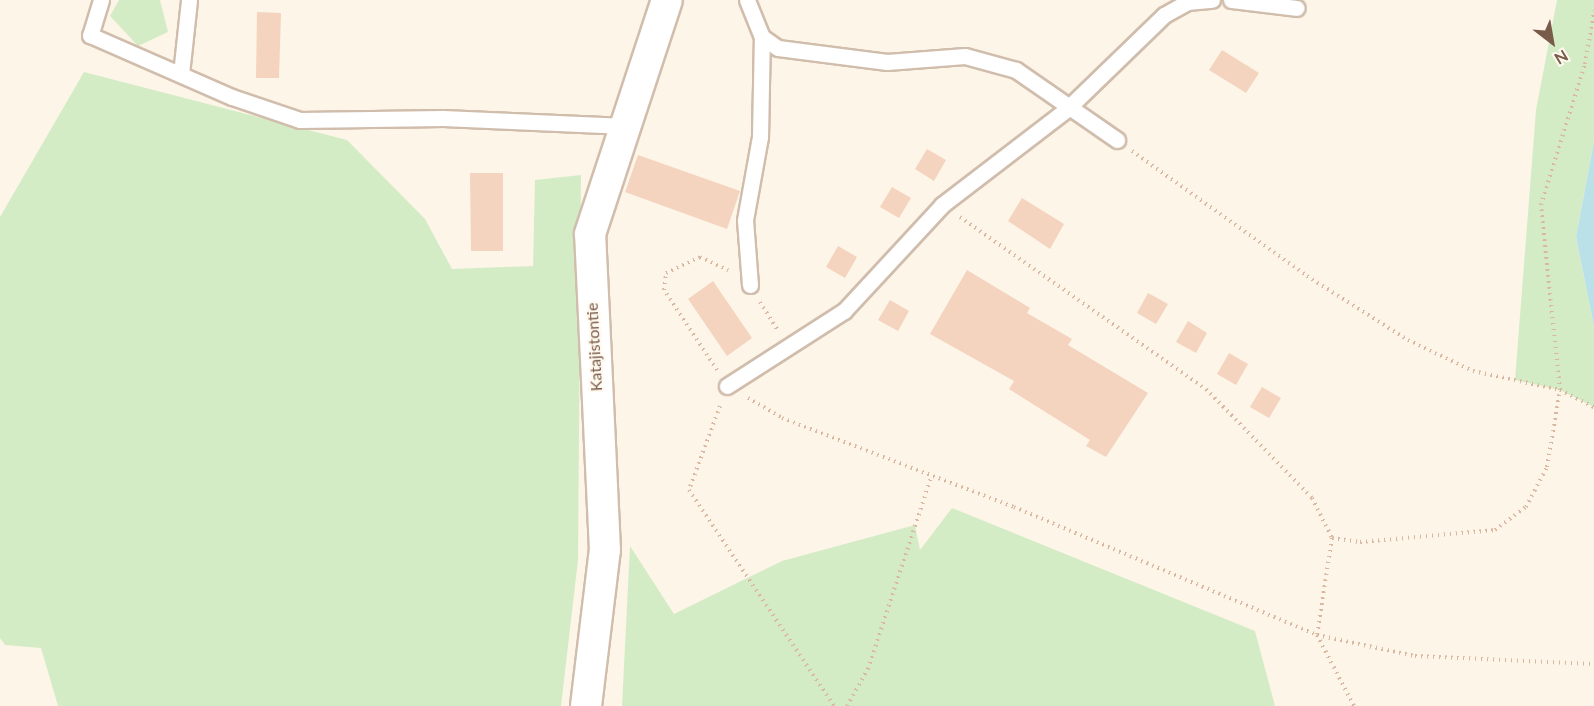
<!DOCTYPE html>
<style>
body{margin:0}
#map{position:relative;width:1594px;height:706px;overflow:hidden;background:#fdf5e8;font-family:Lato,sans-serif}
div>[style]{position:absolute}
.green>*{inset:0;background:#d4ecc5}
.water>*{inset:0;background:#bbe1e8}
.building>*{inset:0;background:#f4d4be}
.path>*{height:4px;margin-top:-2px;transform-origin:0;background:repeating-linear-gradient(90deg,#dab7a0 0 1.5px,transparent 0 6px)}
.roads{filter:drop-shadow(2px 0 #d0bdac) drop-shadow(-2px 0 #d0bdac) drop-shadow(0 2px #d0bdac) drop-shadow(0 -2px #d0bdac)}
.lane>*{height:15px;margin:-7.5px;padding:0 7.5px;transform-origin:7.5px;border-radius:7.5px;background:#fff}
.street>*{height:30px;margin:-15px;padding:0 15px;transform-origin:15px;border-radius:15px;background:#fff}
span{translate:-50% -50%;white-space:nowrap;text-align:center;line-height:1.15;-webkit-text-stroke:4.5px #fff9ef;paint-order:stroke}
.street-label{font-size:16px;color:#795b4a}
.north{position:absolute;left:1522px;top:12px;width:60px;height:60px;-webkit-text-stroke:4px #fff9ef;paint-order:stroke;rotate:149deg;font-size:16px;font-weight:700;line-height:24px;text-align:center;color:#795b4a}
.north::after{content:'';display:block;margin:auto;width:21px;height:27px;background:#795b4a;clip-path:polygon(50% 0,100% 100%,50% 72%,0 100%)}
</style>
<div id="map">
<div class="green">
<i style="clip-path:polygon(119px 0,160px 0,168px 32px,138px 46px,110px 16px)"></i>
<i style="clip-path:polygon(1557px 0,1594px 0,1594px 141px,1576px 237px,1594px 327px,1594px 407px,1560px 390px,1515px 380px,1536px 110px)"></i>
<i style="clip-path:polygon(84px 72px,347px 140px,425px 219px,452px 269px,533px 266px,535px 180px,581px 175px,578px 560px,561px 706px,58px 706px,41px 648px,5px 645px,0 638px,0 217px)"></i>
<i style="clip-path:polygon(952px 508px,1255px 631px,1275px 706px,622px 706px,630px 546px,674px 614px,782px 561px,915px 525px,920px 550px)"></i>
</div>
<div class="water">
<i style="clip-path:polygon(1594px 141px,1594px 327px,1576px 237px)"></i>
</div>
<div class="building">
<i style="clip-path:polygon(257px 12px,281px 13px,279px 78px,256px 78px)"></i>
<i style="clip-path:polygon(1222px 50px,1259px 73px,1246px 93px,1209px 70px)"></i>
<i style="clip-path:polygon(927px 149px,946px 160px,934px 181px,915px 169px)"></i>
<i style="clip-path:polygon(638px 155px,740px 191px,727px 229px,625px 192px)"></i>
<i style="clip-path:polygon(470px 173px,503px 173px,503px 251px,471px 251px)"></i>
<i style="clip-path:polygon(892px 187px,911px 198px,899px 218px,880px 207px)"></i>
<i style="clip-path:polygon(1022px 198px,1064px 224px,1050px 249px,1008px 221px)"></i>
<i style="clip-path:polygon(838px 246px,857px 257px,845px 278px,826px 267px)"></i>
<i style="clip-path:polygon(967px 270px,1030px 308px,1027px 313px,1072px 339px,1068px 345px,1148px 393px,1106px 457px,1086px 446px,1090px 440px,1009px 389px,1014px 381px,930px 334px)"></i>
<i style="clip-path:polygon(713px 281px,752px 338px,727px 356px,688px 299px)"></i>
<i style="clip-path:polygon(1148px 293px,1168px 304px,1156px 324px,1137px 313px)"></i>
<i style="clip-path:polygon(890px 300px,909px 311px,898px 331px,878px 320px)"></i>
<i style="clip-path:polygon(1188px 321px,1207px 333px,1196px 353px,1176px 342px)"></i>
<i style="clip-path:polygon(1229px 353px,1248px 364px,1236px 385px,1217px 374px)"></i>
<i style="clip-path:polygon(1262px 387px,1281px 398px,1269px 418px,1250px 407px)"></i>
</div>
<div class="path">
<i style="left:1132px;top:151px;width:215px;rotate:35.5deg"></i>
<i style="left:1307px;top:276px;width:120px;rotate:32.4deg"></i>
<i style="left:1408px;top:340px;width:72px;rotate:25.5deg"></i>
<i style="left:1473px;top:371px;width:89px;rotate:12.3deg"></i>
<i style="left:1560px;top:390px;width:38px;rotate:27deg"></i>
<i style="left:960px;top:217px;width:300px;rotate:35deg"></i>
<i style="left:1206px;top:389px;width:152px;rotate:45.8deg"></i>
<i style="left:1312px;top:498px;width:45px;rotate:63.4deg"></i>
<i style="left:1332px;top:538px;width:98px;rotate:98.8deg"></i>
<i style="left:1317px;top:635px;width:80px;rotate:62.5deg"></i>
<i style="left:760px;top:302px;width:32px;rotate:58deg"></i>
<i style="left:717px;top:370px;width:96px;rotate:-123.5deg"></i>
<i style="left:664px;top:290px;width:17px;rotate:-83deg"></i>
<i style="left:666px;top:273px;width:38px;rotate:-25deg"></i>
<i style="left:700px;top:257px;width:31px;rotate:25deg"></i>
<i style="left:748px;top:398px;width:39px;rotate:30deg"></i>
<i style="left:782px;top:418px;width:248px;rotate:21deg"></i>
<i style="left:1014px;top:507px;width:329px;rotate:22.9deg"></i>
<i style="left:1317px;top:635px;width:100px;rotate:12.1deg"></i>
<i style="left:1415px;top:656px;width:179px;rotate:2.6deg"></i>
<i style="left:720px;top:406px;width:90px;rotate:110.3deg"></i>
<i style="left:689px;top:490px;width:260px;rotate:56.1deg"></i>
<i style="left:1332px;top:538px;width:28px;rotate:8deg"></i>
<i style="left:1360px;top:542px;width:136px;rotate:-5.1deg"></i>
<i style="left:1495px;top:530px;width:39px;rotate:-37deg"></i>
<i style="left:1526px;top:507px;width:45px;rotate:-62.3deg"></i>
<i style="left:1547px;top:467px;width:78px;rotate:-80.4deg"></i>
<i style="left:1560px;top:390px;width:186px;rotate:-95.9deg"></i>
<i style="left:1541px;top:205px;width:148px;rotate:-72.7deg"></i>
<i style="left:1585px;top:64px;width:54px;rotate:-80.4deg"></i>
<i style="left:847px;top:706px;width:43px;rotate:-60.4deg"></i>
<i style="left:868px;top:669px;width:202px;rotate:-71.8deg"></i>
</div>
<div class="roads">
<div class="lane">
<i style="left:101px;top:0;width:37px;rotate:107deg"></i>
<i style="left:90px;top:35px;width:155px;rotate:23.6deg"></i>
<i style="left:232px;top:97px;width:72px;rotate:18.7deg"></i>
<i style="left:300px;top:120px;width:143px;rotate:-0.8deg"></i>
<i style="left:443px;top:118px;width:183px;rotate:2.5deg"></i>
<i style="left:747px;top:0;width:40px;rotate:68deg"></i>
<i style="left:762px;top:37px;width:19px;rotate:35deg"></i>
<i style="left:778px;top:48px;width:110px;rotate:7.3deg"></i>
<i style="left:887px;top:62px;width:78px;rotate:-4.4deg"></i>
<i style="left:965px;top:56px;width:53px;rotate:15.4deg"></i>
<i style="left:1016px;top:70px;width:123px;rotate:34.7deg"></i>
<i style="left:1231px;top:0;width:66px;rotate:6.9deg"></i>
<i style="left:181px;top:74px;width:74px;rotate:-83.8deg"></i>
<i style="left:750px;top:285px;width:65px;rotate:-94.4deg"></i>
<i style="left:745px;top:220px;width:84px;rotate:-79.8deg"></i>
<i style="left:760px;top:137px;width:100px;rotate:-88.9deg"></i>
<i style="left:727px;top:386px;width:139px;rotate:-32.7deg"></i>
<i style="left:844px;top:311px;width:144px;rotate:-47.2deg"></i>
<i style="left:942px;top:205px;width:158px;rotate:-37.5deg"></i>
<i style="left:1067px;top:109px;width:135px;rotate:-44.1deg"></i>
<i style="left:1164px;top:15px;width:26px;rotate:-29deg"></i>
<i style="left:1187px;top:2px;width:25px;rotate:-5deg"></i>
</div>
<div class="street">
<i style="left:586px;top:706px;width:157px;rotate:-83.1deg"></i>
<i style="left:605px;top:550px;width:316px;rotate:-92.7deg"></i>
<i style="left:590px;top:234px;width:246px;rotate:-71.8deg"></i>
</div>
</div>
<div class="street-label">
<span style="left:594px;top:347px;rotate:-93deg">Katajistontie</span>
</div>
<div class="north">N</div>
</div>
